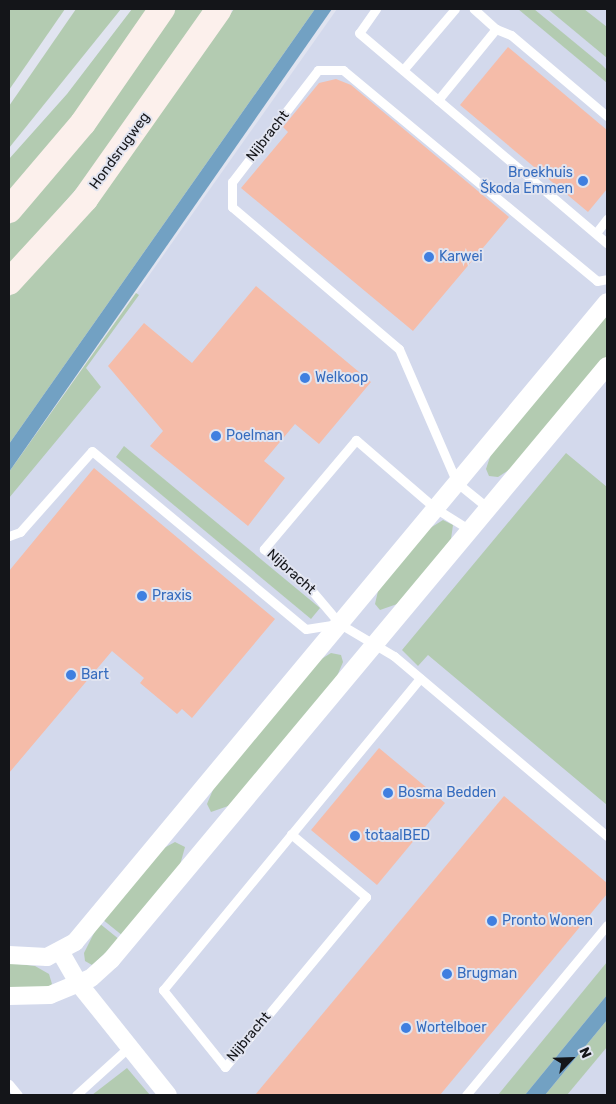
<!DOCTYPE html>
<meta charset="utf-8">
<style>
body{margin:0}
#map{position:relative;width:616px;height:1104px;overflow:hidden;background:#e1e4f0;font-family:Rubik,sans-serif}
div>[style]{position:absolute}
.built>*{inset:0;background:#d3d9ec}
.green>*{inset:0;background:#b3cbb1}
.water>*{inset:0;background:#72a1c3}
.building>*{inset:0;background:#f5bca9}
.lane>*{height:9px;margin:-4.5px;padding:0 4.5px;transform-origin:4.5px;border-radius:4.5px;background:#fff}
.street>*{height:18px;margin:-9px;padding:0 9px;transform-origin:9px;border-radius:9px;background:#fff}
.secondary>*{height:26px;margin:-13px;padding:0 13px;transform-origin:13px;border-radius:13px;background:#fcf0ec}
.dots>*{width:14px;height:14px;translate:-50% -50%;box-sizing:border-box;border:2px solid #e1e4f0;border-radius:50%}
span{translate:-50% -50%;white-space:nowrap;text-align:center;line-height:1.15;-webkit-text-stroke:4px #e1e4f0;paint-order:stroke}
.street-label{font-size:14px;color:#141519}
.shop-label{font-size:14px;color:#366cbe}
.right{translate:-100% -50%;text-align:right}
.left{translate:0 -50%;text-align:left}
.frame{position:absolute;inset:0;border:10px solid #141519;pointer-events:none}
.north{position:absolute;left:546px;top:1034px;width:50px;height:50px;-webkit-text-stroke:4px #e1e4f0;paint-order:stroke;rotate:66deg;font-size:14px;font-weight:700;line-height:20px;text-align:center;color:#141519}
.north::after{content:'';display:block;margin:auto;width:18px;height:22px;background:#141519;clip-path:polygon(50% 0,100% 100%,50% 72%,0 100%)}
</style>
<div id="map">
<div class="built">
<i style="clip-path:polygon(337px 9px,607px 9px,607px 1095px,9px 1095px,9px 474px)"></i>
</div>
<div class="green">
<i style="clip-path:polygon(9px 9px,65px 9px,9px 90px)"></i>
<i style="clip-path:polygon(76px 9px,121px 9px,9px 148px,9px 106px)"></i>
<i style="clip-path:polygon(132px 9px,148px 9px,75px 114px,9px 193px,9px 159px,67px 94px)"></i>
<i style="clip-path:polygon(176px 9px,206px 9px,91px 172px,9px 267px,9px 225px,102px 117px)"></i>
<i style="clip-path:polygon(234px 9px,315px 9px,9px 444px,9px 297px,117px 175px)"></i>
<i style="clip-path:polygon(518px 9px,534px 9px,602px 65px,607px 70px,607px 83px)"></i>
<i style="clip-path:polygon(548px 9px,584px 9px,607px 27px,607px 58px)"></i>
<i style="clip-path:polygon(136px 293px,139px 295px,86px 368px,101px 387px,9px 498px,9px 472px)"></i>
<i style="clip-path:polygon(607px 311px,607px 356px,518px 464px,498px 477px,489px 476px,486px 469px,492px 451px)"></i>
<i style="clip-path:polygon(124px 446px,320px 608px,311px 619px,116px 457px)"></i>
<i style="clip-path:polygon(566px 453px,607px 487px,607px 805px,428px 655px,418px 666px,402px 650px)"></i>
<i style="clip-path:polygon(443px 520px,453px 525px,451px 539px,400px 603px,380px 610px,375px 604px,378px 591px,427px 530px)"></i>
<i style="clip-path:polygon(331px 653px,341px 655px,343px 662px,335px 681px,231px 805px,211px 812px,207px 804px,215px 785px,315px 663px)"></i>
<i style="clip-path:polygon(175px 842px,185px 847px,180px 865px,123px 936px,102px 919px,164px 848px)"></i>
<i style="clip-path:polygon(99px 923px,120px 940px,92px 965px,85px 961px,84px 953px)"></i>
<i style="clip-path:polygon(607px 962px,607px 995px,525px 1095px,498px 1095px)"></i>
<i style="clip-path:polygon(9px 963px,35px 966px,49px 974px,52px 984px,48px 988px,9px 989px)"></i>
<i style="clip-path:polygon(607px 1020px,607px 1047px,567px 1095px,545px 1095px)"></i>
<i style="clip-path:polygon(127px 1068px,150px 1095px,92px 1095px)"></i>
</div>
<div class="water">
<i style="clip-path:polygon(315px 9px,332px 9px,9px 472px,9px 444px)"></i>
<i style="clip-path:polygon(607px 995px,607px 1020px,545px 1095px,525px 1095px)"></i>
</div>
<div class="building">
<i style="clip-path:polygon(508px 47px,607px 130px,607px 189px,588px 212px,460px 105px)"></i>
<i style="clip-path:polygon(336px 79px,351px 85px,509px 217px,413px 331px,241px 188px,288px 132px,283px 127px,319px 83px)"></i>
<i style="clip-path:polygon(256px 286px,371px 382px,319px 444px,295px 424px,264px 461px,285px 478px,248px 526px,150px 446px,163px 431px,108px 366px,144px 323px,192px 363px)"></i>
<i style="clip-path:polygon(94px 468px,275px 619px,192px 718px,182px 709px,177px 714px,140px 683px,144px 678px,112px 651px,9px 773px,9px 571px)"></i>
<i style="clip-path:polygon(379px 748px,445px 803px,377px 885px,311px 830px)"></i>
<i style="clip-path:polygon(504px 796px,607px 883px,607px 894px,569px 940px,440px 1095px,255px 1095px)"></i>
</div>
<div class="lane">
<i style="left:376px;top:9px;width:29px;rotate:125deg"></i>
<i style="left:359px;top:33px;width:325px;rotate:40.3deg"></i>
<i style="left:496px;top:29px;width:16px;rotate:22deg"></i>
<i style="left:511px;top:35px;width:126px;rotate:40.2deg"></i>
<i style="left:403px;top:70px;width:80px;rotate:-49.6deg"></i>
<i style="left:438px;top:100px;width:92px;rotate:-50.8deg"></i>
<i style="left:496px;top:29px;width:30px;rotate:-138deg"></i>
<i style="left:596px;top:233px;width:18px;rotate:-52deg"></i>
<i style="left:488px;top:508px;width:40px;rotate:-141deg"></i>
<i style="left:457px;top:483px;width:146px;rotate:-113.4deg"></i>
<i style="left:399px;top:349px;width:219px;rotate:-139.6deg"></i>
<i style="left:232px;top:207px;width:25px;rotate:-90deg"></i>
<i style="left:232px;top:182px;width:141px;rotate:-52.5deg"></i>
<i style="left:318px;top:70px;width:25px"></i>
<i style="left:343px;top:70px;width:330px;rotate:39.7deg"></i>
<i style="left:597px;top:281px;width:10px;rotate:-11deg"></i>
<i style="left:470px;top:530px;width:40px;rotate:-148deg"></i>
<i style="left:436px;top:509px;width:106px;rotate:-139.2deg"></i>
<i style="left:356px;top:440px;width:143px;rotate:130.2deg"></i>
<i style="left:264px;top:549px;width:56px;rotate:39.9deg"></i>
<i style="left:307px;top:585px;width:51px;rotate:49.8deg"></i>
<i style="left:340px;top:624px;width:63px;rotate:30.7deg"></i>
<i style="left:394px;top:656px;width:279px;rotate:40.2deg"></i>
<i style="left:9px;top:536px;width:12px;rotate:-20deg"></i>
<i style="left:20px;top:532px;width:108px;rotate:-48.4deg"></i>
<i style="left:92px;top:451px;width:278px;rotate:39.8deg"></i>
<i style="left:306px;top:629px;width:31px;rotate:-9deg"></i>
<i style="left:291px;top:834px;width:98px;rotate:40deg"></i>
<i style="left:366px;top:897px;width:221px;rotate:129.7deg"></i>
<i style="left:225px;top:1067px;width:99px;rotate:-128.8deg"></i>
<i style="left:163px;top:990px;width:404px;rotate:-50.5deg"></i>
<i style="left:9px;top:1084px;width:14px;rotate:51deg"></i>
<i style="left:76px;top:1095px;width:72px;rotate:-42.2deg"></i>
<i style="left:466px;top:1095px;width:221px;rotate:-50.3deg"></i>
</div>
<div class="street">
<i style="left:61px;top:953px;width:36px;rotate:60deg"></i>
<i style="left:79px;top:984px;width:142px;rotate:51.3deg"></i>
<i style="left:9px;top:955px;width:38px;rotate:3deg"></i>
<i style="left:47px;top:957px;width:32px;rotate:-28deg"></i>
<i style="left:75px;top:942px;width:832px;rotate:-50.26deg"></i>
<i style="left:9px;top:996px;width:41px;rotate:-1.4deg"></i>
<i style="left:50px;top:995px;width:44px;rotate:-22.5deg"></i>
<i style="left:91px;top:978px;width:27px;rotate:-42deg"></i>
<i style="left:111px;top:960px;width:774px;rotate:-50.14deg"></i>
</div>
<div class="secondary">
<i style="left:9px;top:210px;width:114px;rotate:-49.6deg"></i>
<i style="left:83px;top:123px;width:139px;rotate:-55.3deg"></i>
<i style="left:9px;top:282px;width:113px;rotate:-47.5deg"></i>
<i style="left:85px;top:199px;width:232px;rotate:-54.8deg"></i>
</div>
<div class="dots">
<i style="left:583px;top:181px;background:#3f7fe0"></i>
<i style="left:429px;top:257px;background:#3f7fe0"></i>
<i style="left:305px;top:378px;background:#3f7fe0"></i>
<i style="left:216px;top:436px;background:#3f7fe0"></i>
<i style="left:142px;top:596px;background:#3f7fe0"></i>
<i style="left:71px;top:675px;background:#3f7fe0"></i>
<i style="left:388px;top:793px;background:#3f7fe0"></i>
<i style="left:355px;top:836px;background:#3f7fe0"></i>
<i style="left:492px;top:921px;background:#3f7fe0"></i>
<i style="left:447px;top:974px;background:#3f7fe0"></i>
<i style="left:406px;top:1028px;background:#3f7fe0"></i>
</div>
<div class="street-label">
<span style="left:268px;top:136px;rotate:-52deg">Nijbracht</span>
<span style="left:120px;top:151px;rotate:-54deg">Hondsrugweg</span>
<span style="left:291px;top:572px;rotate:42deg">Nijbracht</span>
<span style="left:249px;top:1037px;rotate:-50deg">Nijbracht</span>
</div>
<div class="shop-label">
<span class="right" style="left:573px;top:181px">Broekhuis<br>Škoda Emmen</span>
<span class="left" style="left:439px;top:257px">Karwei</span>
<span class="left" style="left:315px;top:378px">Welkoop</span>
<span class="left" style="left:226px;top:436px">Poelman</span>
<span class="left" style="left:152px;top:596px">Praxis</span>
<span class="left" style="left:81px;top:675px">Bart</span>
<span class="left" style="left:398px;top:793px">Bosma Bedden</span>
<span class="left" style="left:365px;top:836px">totaalBED</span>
<span class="left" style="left:502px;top:921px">Pronto Wonen</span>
<span class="left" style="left:457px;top:974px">Brugman</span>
<span class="left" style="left:416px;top:1028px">Wortelboer</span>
</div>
<div class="frame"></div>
<div class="north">N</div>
</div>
